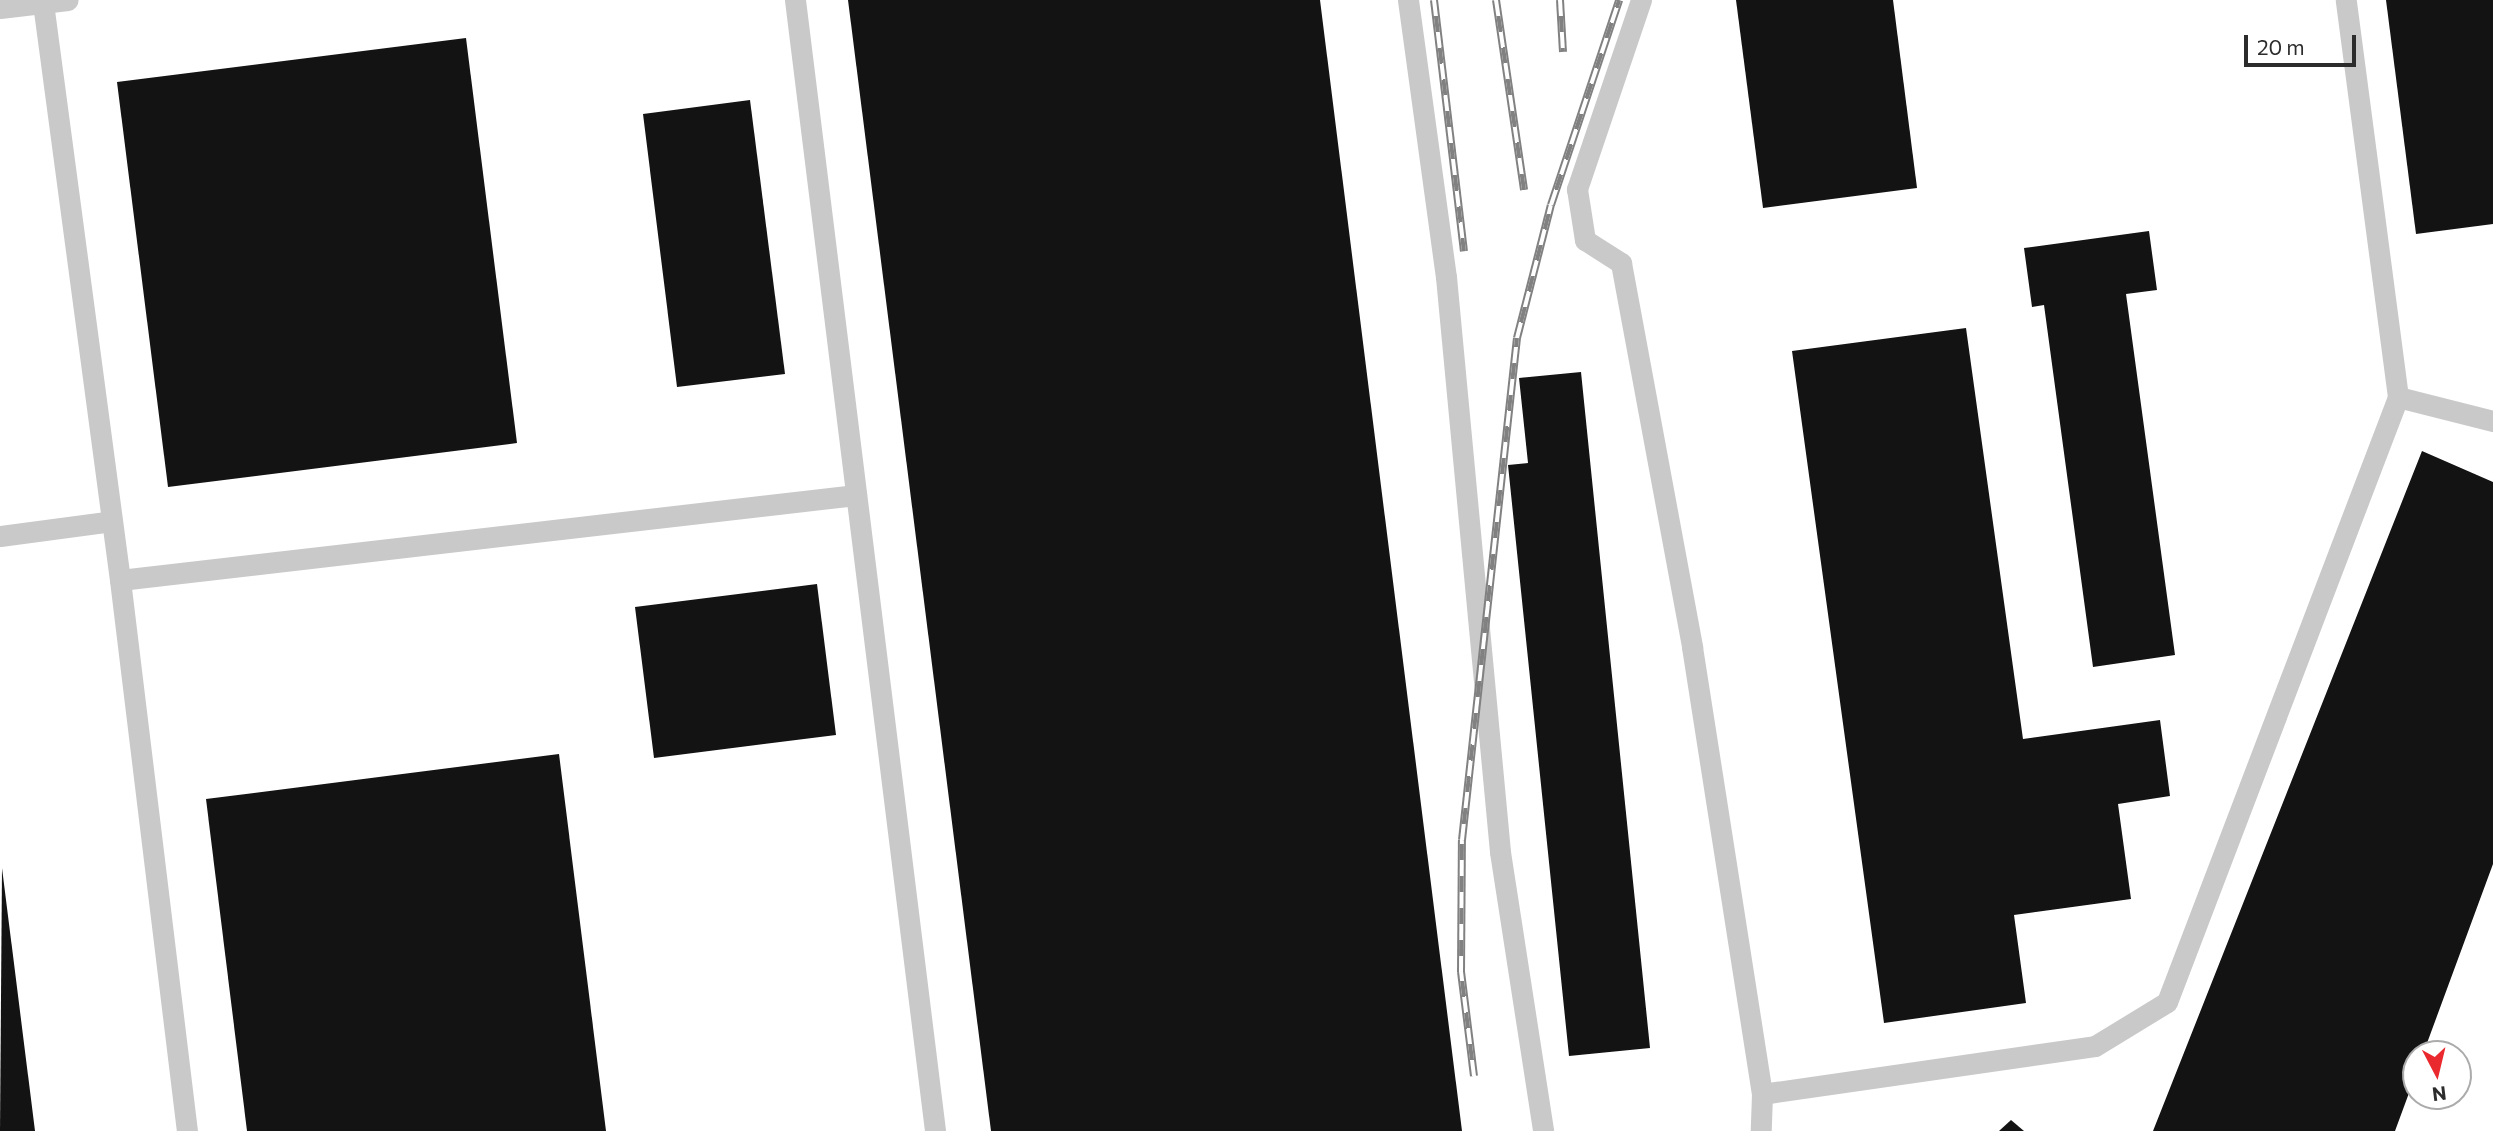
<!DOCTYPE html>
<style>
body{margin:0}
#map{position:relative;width:2493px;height:1131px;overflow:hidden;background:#fff;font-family:Commissioner,sans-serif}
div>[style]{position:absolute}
.building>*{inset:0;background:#131313}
.service>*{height:21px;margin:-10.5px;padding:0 10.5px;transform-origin:10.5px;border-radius:10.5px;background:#c9c9c9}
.rail>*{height:8px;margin-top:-4px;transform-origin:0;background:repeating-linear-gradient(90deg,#fff 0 16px,#818181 0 32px);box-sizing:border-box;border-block:2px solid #818181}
span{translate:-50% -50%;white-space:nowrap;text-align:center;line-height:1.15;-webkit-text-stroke:7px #fff;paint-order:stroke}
.north{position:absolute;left:2402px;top:1040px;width:70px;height:70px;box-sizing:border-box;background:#fff;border:2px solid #ababab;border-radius:50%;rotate:173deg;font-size:19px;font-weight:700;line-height:28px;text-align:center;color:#2c2c2c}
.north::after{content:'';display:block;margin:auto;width:24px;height:32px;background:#e9292e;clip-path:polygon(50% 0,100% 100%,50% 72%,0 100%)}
.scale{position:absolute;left:2244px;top:35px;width:112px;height:32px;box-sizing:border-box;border:4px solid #2c2c2c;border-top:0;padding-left:9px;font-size:21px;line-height:24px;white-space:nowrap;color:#2c2c2c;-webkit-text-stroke:5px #fff;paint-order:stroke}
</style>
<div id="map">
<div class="building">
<i style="clip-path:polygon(848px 0,1320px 0,1462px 1131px,991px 1131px)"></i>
<i style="clip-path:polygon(1736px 0,1893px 0,1917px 188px,1763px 208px)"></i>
<i style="clip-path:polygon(2386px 0,2493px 0,2493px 224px,2416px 234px)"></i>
<i style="clip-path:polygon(466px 38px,517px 443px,168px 487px,117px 82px)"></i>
<i style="clip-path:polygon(750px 100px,785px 374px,677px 387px,643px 114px)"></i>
<i style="clip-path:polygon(2149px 231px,2157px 290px,2126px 294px,2175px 655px,2093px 667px,2044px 305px,2032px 307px,2024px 248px)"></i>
<i style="clip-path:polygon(1966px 328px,2023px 739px,2160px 720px,2170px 796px,2118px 804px,2131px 899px,2014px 915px,2026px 1003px,1884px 1023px,1792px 351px)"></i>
<i style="clip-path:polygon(1581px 372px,1650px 1048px,1569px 1056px,1508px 465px,1528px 463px,1519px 378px)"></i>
<i style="clip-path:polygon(2422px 451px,2493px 482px,2493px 864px,2423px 1054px,2416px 1054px,2416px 1074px,2395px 1131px,2153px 1131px)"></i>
<i style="clip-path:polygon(817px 584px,836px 735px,654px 758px,635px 607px)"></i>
<i style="clip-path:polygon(559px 754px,606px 1131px,247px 1131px,206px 799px)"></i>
<i style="clip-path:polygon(2px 868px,35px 1131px,0 1131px)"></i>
<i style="clip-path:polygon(2011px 1120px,2024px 1131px,1999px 1131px)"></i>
</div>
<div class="service">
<i style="left:795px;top:0;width:1140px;rotate:82.94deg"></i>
<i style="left:1408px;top:0;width:280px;rotate:82.2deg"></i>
<i style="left:1446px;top:277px;width:578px;rotate:84.63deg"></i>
<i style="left:1500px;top:852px;width:282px;rotate:81.2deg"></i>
<i style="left:1641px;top:0;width:200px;rotate:108.7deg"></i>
<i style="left:1577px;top:189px;width:52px;rotate:81.1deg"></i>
<i style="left:1585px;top:240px;width:43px;rotate:32.6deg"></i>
<i style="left:1621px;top:263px;width:391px;rotate:79.5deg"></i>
<i style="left:1692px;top:647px;width:452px;rotate:81.1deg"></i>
<i style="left:1762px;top:1094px;width:37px;rotate:92deg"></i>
<i style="left:43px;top:3px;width:582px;rotate:82.4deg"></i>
<i style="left:120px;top:580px;width:555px;rotate:83.07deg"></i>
<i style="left:0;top:8px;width:68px;rotate:-6.7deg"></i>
<i style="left:2398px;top:397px;width:98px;rotate:14.2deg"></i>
<i style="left:0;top:536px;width:113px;rotate:-7.6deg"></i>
<i style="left:120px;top:580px;width:741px;rotate:-6.59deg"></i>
<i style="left:1762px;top:1094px;width:336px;rotate:-8.2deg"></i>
<i style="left:2095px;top:1046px;width:84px;rotate:-31.4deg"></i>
<i style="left:2167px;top:1002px;width:648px;rotate:-69.1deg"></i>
<i style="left:2398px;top:397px;width:400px;rotate:-97.5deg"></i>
</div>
<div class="rail">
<i style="left:1434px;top:0;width:253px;rotate:83.2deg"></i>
<i style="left:1496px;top:0;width:192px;rotate:81.6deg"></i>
<i style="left:1560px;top:0;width:52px;rotate:86.7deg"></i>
<i style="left:1474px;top:1076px;width:105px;rotate:-97.1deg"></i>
<i style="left:1461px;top:972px;width:132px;rotate:-89.6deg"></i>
<i style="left:1462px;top:840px;width:505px;rotate:-83.75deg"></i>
<i style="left:1517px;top:338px;width:137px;rotate:-75.7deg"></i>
<i style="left:1551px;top:205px;width:216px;rotate:-71.6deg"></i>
</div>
<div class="north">N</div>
<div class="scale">20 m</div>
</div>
